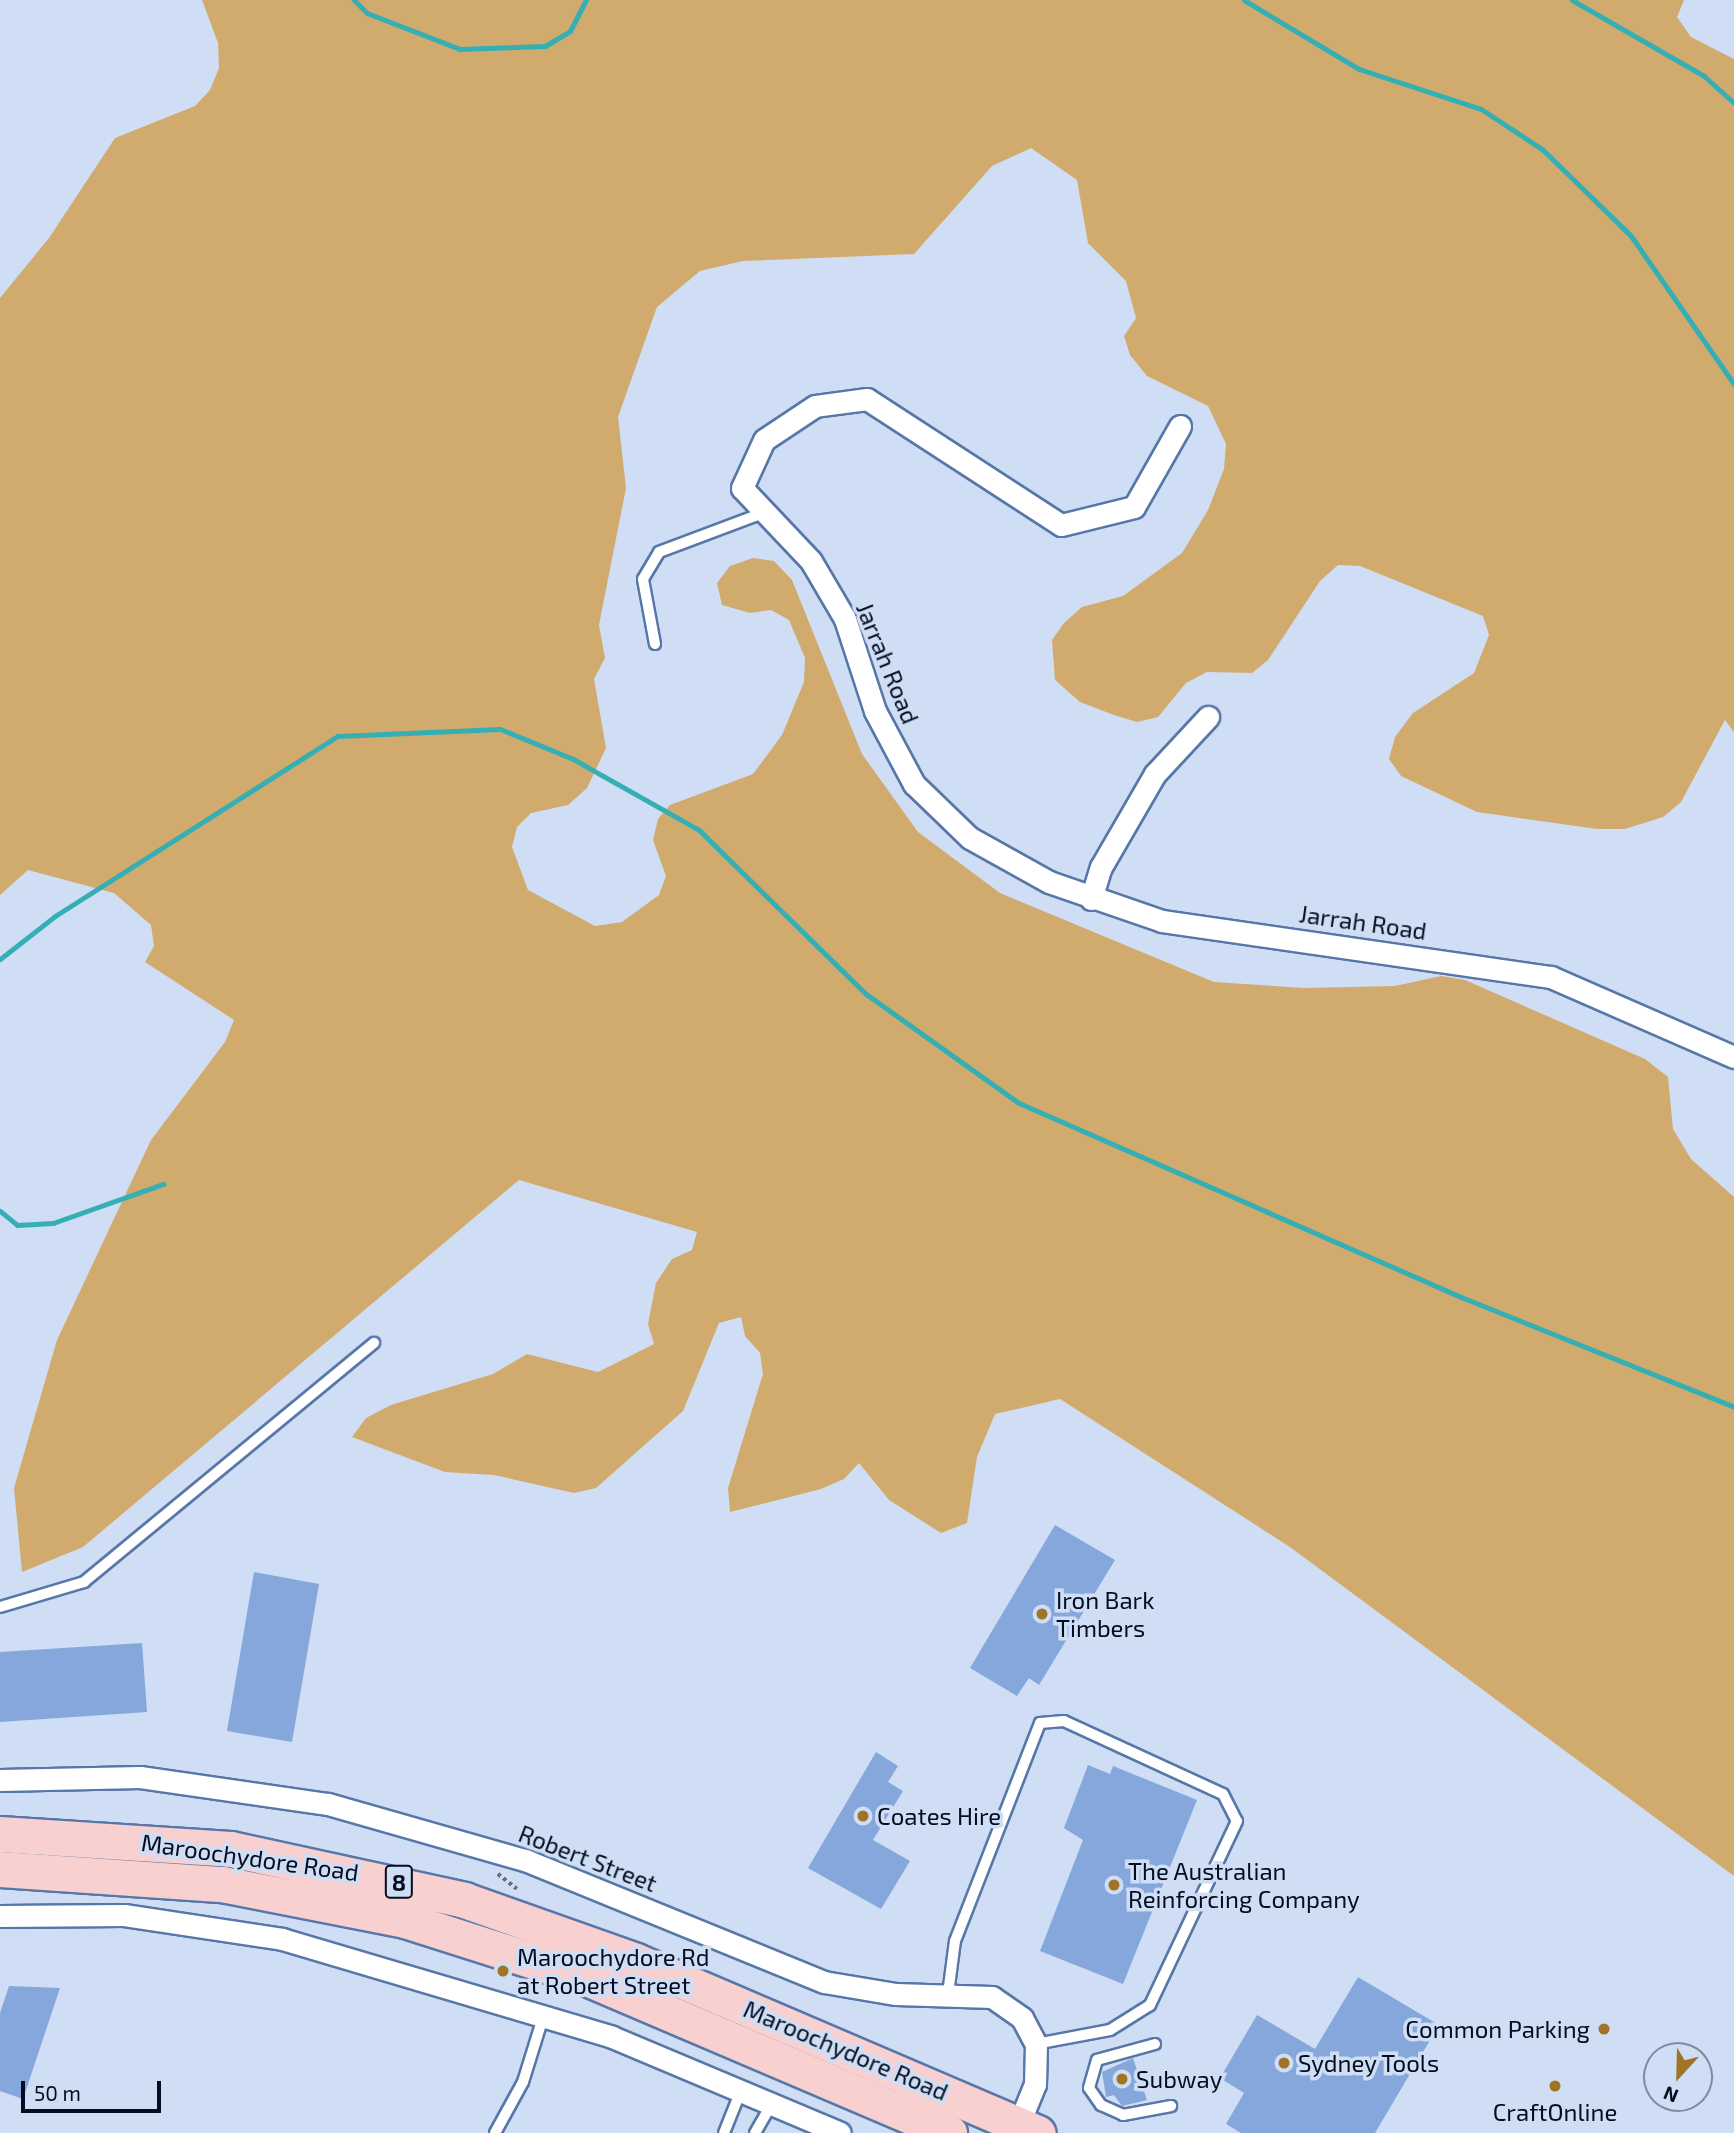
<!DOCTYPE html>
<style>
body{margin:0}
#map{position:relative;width:1734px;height:2133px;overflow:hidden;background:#cfdef4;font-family:"Exo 2",sans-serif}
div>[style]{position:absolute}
.green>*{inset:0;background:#d1ab6e}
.stream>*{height:5px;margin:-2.5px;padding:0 2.5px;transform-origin:2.5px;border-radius:2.5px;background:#35afb3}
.building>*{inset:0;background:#85a7db}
.path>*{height:3.5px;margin-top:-1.75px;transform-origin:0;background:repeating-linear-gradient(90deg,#636f83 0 3.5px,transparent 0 7px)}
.roads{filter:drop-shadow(2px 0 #5777a9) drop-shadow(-2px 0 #5777a9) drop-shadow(0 2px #5777a9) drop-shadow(0 -2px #5777a9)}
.service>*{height:10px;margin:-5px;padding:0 5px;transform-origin:5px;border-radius:5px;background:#fff}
.minor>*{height:21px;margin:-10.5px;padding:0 10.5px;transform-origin:10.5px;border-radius:10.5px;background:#fff}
.trunk>*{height:35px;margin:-17.5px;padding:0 17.5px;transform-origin:17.5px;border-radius:17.5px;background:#f8d0d0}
.dots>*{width:19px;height:19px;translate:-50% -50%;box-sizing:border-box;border:4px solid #cfdef4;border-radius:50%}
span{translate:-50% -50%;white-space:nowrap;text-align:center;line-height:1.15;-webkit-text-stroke:7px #cfdef4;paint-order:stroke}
.shield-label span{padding:2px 5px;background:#cfdef4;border:2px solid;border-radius:5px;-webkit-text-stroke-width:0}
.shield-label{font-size:23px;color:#030d1f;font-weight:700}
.street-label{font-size:24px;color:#030d1f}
.poi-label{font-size:24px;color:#030d1f}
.left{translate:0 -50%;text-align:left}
.right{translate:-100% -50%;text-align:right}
.north{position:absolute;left:1643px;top:2042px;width:70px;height:70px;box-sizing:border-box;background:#cfdef4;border:2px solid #7d8a9f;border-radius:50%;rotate:202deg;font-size:19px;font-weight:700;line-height:28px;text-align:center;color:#030d1f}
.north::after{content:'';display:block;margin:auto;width:24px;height:32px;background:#9f7424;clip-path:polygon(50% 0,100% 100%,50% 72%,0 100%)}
.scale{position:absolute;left:21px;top:2081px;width:140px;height:32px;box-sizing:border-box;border:4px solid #030d1f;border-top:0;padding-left:9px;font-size:21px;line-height:24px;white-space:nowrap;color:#030d1f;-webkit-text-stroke:5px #cfdef4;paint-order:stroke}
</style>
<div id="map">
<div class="green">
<i style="clip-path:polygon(202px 0,1684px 0,1677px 17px,1691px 37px,1734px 59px,1734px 732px,1725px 720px,1681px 802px,1663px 817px,1625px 829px,1597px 829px,1477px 812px,1401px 776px,1389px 759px,1395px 737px,1413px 713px,1474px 673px,1489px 635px,1483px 616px,1360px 566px,1338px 565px,1320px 581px,1268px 660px,1252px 673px,1207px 672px,1186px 683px,1158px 717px,1137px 722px,1114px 715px,1080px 702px,1055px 680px,1052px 640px,1064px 623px,1082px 607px,1123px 596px,1182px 553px,1208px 510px,1224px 469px,1226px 444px,1208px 406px,1147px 376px,1130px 355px,1124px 336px,1136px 318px,1126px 281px,1088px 243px,1077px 180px,1031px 148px,992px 166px,914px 254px,743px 261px,700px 271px,657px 307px,618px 417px,626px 488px,599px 625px,605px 658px,594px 679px,606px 748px,587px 788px,568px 805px,531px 813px,517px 827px,512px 847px,528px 890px,595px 926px,622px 922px,659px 895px,666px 876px,653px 840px,658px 819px,670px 805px,753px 774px,782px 735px,804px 682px,805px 658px,789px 620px,771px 610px,750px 613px,722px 605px,717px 583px,730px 566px,753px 558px,774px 561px,792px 580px,862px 754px,918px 832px,1000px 893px,1214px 982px,1304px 988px,1395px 986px,1441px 976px,1465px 980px,1645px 1059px,1668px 1077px,1673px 1129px,1691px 1159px,1734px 1197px,1734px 1876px,1290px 1547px,1060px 1399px,995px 1414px,977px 1457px,967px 1523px,941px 1533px,889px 1500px,859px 1463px,844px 1479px,821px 1489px,730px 1512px,728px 1488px,763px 1374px,760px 1353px,745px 1336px,741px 1317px,719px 1323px,683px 1411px,596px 1488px,574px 1493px,494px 1475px,445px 1472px,352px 1437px,366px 1418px,391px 1405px,493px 1374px,527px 1354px,598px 1372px,654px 1344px,648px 1324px,656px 1283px,672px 1259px,692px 1250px,697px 1232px,519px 1180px,83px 1547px,22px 1572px,14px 1488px,57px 1340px,151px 1140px,225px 1042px,234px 1020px,145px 962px,154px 946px,151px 925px,114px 893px,28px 870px,0 895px,0 298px,49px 238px,115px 138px,195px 106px,210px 90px,219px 68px,218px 43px)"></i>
</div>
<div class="stream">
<i style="left:354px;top:0;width:18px;rotate:45deg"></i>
<i style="left:367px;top:13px;width:100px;rotate:21.2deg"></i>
<i style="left:460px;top:49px;width:85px;rotate:-2deg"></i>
<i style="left:545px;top:46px;width:29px;rotate:-31deg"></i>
<i style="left:570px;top:31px;width:35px;rotate:-63deg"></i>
<i style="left:1244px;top:0;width:134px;rotate:31deg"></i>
<i style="left:1359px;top:69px;width:128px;rotate:18.2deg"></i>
<i style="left:1481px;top:109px;width:73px;rotate:33.3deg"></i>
<i style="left:1542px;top:149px;width:124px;rotate:44.3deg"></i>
<i style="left:1631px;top:236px;width:180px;rotate:55.2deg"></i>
<i style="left:1572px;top:0;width:152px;rotate:29.9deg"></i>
<i style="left:1704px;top:76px;width:40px;rotate:42deg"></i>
<i style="left:0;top:959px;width:70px;rotate:-38deg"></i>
<i style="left:55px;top:916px;width:335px;rotate:-32.5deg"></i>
<i style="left:338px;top:736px;width:162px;rotate:-2.5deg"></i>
<i style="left:500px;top:729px;width:79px;rotate:22.3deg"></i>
<i style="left:573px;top:759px;width:145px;rotate:29.4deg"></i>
<i style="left:699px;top:830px;width:234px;rotate:44.5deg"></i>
<i style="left:866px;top:994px;width:188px;rotate:35.5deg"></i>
<i style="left:1019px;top:1103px;width:483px;rotate:23.7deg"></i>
<i style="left:1461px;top:1297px;width:294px;rotate:21.9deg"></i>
<i style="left:0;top:1211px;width:22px;rotate:39deg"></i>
<i style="left:17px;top:1225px;width:36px;rotate:-3deg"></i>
<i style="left:53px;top:1223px;width:117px;rotate:-19.5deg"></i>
</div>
<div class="building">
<i style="clip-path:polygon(1055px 1525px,1115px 1560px,1039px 1685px,1029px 1678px,1017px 1696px,970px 1668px)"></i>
<i style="clip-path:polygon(254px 1572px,319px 1584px,292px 1742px,227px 1731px)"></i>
<i style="clip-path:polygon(142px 1643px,147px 1712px,0 1722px,0 1652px)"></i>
<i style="clip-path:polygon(876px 1752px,898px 1766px,888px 1782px,903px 1791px,873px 1840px,910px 1861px,881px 1909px,808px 1868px)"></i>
<i style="clip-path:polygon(1088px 1765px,1110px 1774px,1113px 1766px,1197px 1800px,1123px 1984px,1040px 1951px,1083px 1840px,1064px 1828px)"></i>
<i style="clip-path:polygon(1358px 1977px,1439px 2025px,1375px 2133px,1241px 2133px,1226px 2124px,1244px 2093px,1220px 2078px,1257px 2015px,1315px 2049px)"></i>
<i style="clip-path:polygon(9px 1986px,60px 1988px,23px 2099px,0 2091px,0 2013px)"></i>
<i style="clip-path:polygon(1133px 2058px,1147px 2100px,1122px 2106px,1114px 2095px,1106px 2097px,1102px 2072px)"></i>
</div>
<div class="path">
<i style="left:498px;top:1874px;width:24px;rotate:38deg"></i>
</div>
<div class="roads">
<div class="service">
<i style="left:655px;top:644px;width:66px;rotate:-100.5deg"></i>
<i style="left:643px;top:579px;width:31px;rotate:-59deg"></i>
<i style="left:659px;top:552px;width:111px;rotate:-20.6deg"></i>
<i style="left:0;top:1607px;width:88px;rotate:-16.6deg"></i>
<i style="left:84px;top:1582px;width:376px;rotate:-39.5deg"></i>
<i style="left:948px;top:1994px;width:53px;rotate:-82.5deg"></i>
<i style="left:955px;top:1941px;width:234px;rotate:-68.7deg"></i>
<i style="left:1040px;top:1723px;width:24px;rotate:-5deg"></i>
<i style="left:1064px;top:1721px;width:175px;rotate:24.7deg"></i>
<i style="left:1223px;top:1794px;width:30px;rotate:63deg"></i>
<i style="left:1237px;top:1821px;width:204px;rotate:115.3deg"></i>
<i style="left:1150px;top:2005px;width:47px;rotate:148deg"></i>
<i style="left:1110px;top:2030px;width:75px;rotate:169.3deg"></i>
<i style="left:1155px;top:2044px;width:60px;rotate:164.6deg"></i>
<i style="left:1097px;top:2060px;width:29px;rotate:106deg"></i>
<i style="left:1089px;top:2088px;width:21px;rotate:55deg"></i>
<i style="left:1101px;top:2105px;width:24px;rotate:24deg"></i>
<i style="left:1123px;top:2115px;width:49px;rotate:-10.6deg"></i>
<i style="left:495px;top:2133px;width:58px;rotate:-61.2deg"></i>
<i style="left:523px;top:2082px;width:71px;rotate:-72.8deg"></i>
<i style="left:724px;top:2133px;width:48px;rotate:-68.2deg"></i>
<i style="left:755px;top:2133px;width:36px;rotate:-60deg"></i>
</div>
<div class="minor">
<i style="left:1180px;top:426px;width:93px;rotate:119.6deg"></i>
<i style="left:1134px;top:507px;width:75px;rotate:166.1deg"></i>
<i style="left:1061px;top:525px;width:231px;rotate:-147deg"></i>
<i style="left:867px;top:399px;width:52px;rotate:172.3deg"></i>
<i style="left:815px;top:406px;width:61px;rotate:146.3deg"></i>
<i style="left:764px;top:440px;width:53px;rotate:114.6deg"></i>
<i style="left:742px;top:488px;width:100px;rotate:46.6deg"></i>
<i style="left:811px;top:561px;width:67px;rotate:59.6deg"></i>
<i style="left:845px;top:619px;width:97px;rotate:71.9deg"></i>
<i style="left:875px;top:711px;width:83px;rotate:61.9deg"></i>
<i style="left:914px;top:784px;width:78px;rotate:44deg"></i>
<i style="left:970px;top:838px;width:90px;rotate:29.1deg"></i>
<i style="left:1049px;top:882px;width:120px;rotate:19deg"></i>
<i style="left:1162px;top:921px;width:393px;rotate:8.2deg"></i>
<i style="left:1551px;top:977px;width:200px;rotate:23.6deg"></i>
<i style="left:1091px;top:899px;width:34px;rotate:-73deg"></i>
<i style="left:1101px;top:867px;width:108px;rotate:-59.9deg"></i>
<i style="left:1155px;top:774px;width:78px;rotate:-47.1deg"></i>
<i style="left:0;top:1780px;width:140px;rotate:-1.2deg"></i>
<i style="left:140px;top:1777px;width:190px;rotate:8.2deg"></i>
<i style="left:328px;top:1804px;width:205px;rotate:15.9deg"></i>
<i style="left:525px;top:1860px;width:323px;rotate:22.2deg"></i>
<i style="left:824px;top:1982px;width:73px;rotate:9.5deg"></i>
<i style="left:896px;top:1994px;width:96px;rotate:1.8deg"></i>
<i style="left:992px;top:1997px;width:37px;rotate:35deg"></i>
<i style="left:1022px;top:2018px;width:30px;rotate:62deg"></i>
<i style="left:1036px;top:2044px;width:40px;rotate:91.4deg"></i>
<i style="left:1035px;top:2084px;width:53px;rotate:112.2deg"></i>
<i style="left:0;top:1916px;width:124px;rotate:-0.5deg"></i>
<i style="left:124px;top:1915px;width:160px;rotate:8.6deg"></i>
<i style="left:282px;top:1939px;width:344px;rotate:16.5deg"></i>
<i style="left:612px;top:2037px;width:247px;rotate:22.8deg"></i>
</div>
<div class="trunk">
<i style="left:0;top:1834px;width:231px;rotate:3.7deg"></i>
<i style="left:231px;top:1849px;width:239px;rotate:12.3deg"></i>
<i style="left:464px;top:1900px;width:182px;rotate:19.5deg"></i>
<i style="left:636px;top:1961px;width:437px;rotate:23.2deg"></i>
<i style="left:0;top:1869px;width:223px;rotate:3.9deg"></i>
<i style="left:222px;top:1884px;width:187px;rotate:11.1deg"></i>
<i style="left:405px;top:1920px;width:188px;rotate:17.7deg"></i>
<i style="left:584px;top:1977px;width:397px;rotate:23.1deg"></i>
</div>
</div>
<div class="dots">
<i style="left:1042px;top:1614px;background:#9f7424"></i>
<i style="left:863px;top:1816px;background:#9f7424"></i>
<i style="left:1114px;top:1885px;background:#9f7424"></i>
<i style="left:503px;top:1971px;background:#9f7424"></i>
<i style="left:1604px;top:2029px;background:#9f7424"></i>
<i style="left:1284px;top:2063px;background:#9f7424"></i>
<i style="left:1122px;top:2079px;background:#9f7424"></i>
<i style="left:1555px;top:2086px;background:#9f7424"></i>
</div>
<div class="shield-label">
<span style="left:399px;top:1882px">8</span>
</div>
<div class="street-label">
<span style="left:888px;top:663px;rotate:68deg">Jarrah Road</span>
<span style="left:1363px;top:922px;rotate:8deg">Jarrah Road</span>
<span style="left:250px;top:1857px;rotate:8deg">Maroochydore Road</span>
<span style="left:588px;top:1858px;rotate:21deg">Robert Street</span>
<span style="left:846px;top:2050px;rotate:23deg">Maroochydore Road</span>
</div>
<div class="poi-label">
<span class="left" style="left:1056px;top:1614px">Iron Bark<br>Timbers</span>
<span class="left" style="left:877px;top:1816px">Coates Hire</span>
<span class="left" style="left:1128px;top:1885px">The Australian<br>Reinforcing Company</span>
<span class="left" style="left:517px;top:1971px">Maroochydore Rd<br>at Robert Street</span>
<span class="right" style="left:1590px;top:2029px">Common Parking</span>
<span class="left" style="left:1298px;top:2063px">Sydney Tools</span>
<span class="left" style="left:1136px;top:2079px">Subway</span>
<span style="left:1555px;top:2112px">CraftOnline</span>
</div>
<div class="north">N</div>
<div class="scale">50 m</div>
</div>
